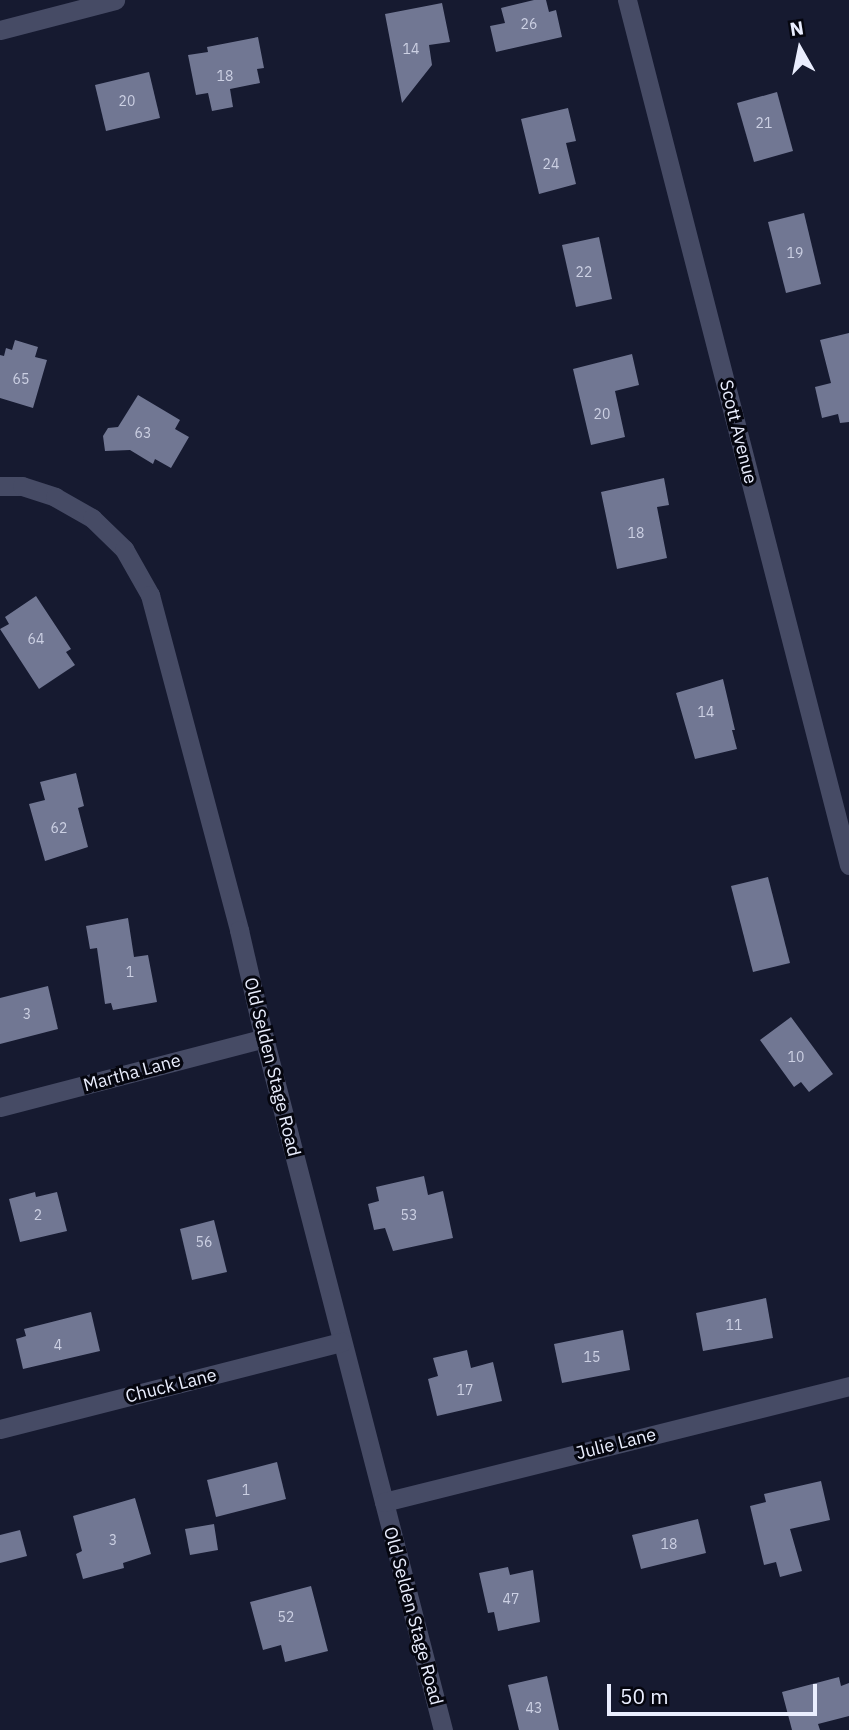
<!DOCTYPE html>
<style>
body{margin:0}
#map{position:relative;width:849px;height:1730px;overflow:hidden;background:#161a30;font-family:"IBM Plex Sans",sans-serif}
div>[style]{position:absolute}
.building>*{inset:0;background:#717793}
.minor>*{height:19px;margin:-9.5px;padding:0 9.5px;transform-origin:9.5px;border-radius:9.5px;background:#464b65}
span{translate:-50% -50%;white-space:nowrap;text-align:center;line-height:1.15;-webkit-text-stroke:6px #05060f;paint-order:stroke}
.number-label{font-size:14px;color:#ccd0e3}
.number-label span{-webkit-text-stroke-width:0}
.street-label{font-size:18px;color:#eaeefe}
.north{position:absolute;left:765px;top:14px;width:70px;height:70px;-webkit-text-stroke:5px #05060f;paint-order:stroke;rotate:351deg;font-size:19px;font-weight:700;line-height:28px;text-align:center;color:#eaeefe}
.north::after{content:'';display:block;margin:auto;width:24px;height:32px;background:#eaeefe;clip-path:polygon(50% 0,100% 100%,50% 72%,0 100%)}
.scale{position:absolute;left:607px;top:1684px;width:210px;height:32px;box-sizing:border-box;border:4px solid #eaeefe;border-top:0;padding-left:9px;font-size:21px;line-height:24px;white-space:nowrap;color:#eaeefe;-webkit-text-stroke:5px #05060f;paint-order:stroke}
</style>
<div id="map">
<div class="building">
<i style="clip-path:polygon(534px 0,546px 0,549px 12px,556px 10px,562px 37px,496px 52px,490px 26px,505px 23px,501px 8px)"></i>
<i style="clip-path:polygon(442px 3px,450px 42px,429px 45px,432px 65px,402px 103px,385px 14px)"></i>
<i style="clip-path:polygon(258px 37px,264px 68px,257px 69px,260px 83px,230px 89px,233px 107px,212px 111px,208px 93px,196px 95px,188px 55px,208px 52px,207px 47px)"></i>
<i style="clip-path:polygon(149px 72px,160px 118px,106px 131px,95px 85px)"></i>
<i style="clip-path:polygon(777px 92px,793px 151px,754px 162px,737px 103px)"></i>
<i style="clip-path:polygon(568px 108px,576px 141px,566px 143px,576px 184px,539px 194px,521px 119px)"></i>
<i style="clip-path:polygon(804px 213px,821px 284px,786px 293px,768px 222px)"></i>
<i style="clip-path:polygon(599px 237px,612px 299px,576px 307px,562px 245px)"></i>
<i style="clip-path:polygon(849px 333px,849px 422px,840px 423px,838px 414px,822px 418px,815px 387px,831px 383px,820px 340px)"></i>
<i style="clip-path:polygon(15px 340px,38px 347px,35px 357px,47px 360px,33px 408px,0 398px,0 355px,4px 356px,6px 348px,12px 350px)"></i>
<i style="clip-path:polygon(632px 354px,639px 385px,615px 391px,625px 437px,591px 445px,573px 369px)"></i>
<i style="clip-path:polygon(138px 395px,180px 420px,175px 429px,189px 437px,171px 468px,155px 459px,153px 464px,130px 450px,105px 451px,103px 436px,108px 428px,118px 427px)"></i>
<i style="clip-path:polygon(664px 478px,669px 505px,657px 507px,667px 558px,617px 569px,601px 492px)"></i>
<i style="clip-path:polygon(36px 596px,71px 649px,66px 652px,75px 665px,39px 689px,0 629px,9px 624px,5px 617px)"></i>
<i style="clip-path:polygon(723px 679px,735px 730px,732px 730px,737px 749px,695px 759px,676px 693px)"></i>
<i style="clip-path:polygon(76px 773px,84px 806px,78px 808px,88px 847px,45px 861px,29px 804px,45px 800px,40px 782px)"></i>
<i style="clip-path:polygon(768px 877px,790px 963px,753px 972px,731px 886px)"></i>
<i style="clip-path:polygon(128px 918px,134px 957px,148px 955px,157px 1002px,113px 1010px,111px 1003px,105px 1004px,97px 948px,90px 949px,86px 926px)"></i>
<i style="clip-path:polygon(48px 986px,58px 1029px,0 1044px,0 998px)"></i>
<i style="clip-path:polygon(791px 1017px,833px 1074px,809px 1092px,801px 1082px,794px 1087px,760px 1040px)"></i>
<i style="clip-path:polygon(424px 1176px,428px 1195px,443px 1191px,453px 1238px,393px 1251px,385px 1228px,374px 1230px,368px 1204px,379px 1201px,376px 1187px)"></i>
<i style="clip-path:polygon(35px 1192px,36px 1197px,57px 1192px,67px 1231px,20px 1242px,9px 1199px)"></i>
<i style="clip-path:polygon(214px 1220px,227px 1272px,192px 1280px,180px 1229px)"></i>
<i style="clip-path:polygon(766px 1298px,773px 1338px,703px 1351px,696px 1313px)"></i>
<i style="clip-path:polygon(91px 1312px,100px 1351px,23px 1369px,16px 1339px,26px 1336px,24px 1329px)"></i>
<i style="clip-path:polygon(623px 1330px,630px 1370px,562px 1383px,554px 1344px)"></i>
<i style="clip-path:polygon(467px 1350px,471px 1368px,493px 1362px,502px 1401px,437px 1416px,428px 1379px,438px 1376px,433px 1358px)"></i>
<i style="clip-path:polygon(277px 1462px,286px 1499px,216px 1517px,207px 1480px)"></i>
<i style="clip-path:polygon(821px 1481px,830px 1520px,790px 1529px,802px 1571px,780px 1577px,776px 1562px,764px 1565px,750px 1506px,766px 1502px,764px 1494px)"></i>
<i style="clip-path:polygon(135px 1498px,151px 1554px,123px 1563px,124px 1568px,83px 1579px,76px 1554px,82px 1551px,73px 1516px)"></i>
<i style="clip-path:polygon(698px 1519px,706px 1553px,641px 1569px,632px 1535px)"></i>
<i style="clip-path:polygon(214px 1524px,218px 1550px,190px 1555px,185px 1529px)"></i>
<i style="clip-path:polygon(20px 1530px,27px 1556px,0 1563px,0 1535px)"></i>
<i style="clip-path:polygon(508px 1567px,510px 1575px,533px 1570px,540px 1622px,498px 1631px,494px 1612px,488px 1613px,479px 1573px)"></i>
<i style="clip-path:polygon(311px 1586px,328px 1651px,285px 1662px,281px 1645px,263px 1650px,250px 1602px)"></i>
<i style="clip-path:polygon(547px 1676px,559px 1730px,519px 1730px,508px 1685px)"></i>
<i style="clip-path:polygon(839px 1677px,841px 1686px,849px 1683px,849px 1716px,818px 1724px,820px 1730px,792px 1730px,782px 1692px)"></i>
</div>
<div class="minor">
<i style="left:627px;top:0;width:893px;rotate:75.61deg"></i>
<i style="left:0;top:30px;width:119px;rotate:-14.6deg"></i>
<i style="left:0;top:486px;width:22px"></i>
<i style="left:22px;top:486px;width:35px;rotate:18deg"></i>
<i style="left:55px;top:497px;width:43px;rotate:29.6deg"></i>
<i style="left:92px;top:518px;width:45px;rotate:44.1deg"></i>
<i style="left:124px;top:549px;width:53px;rotate:60.5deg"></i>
<i style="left:150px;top:595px;width:347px;rotate:75.1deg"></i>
<i style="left:239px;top:930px;width:111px;rotate:77deg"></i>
<i style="left:264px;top:1038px;width:715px;rotate:75.5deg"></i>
<i style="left:0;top:1107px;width:273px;rotate:-14.6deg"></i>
<i style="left:0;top:1429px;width:353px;rotate:-14.3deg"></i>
<i style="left:384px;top:1502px;width:479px;rotate:-14deg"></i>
</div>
<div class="number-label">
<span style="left:529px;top:24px">26</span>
<span style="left:411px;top:49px">14</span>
<span style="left:225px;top:76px">18</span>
<span style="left:127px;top:101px">20</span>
<span style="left:764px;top:123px">21</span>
<span style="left:551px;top:164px">24</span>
<span style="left:795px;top:253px">19</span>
<span style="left:584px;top:272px">22</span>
<span style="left:21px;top:379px">65</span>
<span style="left:602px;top:414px">20</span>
<span style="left:143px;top:433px">63</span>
<span style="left:636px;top:533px">18</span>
<span style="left:36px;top:639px">64</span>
<span style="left:706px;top:712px">14</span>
<span style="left:59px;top:828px">62</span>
<span style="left:130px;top:972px">1</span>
<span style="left:27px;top:1014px">3</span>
<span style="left:796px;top:1057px">10</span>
<span style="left:38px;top:1215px">2</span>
<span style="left:409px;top:1215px">53</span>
<span style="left:204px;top:1242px">56</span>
<span style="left:734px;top:1325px">11</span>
<span style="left:58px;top:1345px">4</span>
<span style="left:592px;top:1357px">15</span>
<span style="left:465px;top:1390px">17</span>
<span style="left:246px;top:1490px">1</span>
<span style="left:113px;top:1540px">3</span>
<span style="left:669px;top:1544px">18</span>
<span style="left:511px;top:1599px">47</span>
<span style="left:286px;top:1617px">52</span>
<span style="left:534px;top:1708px">43</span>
</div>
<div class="street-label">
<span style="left:738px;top:432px;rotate:76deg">Scott Avenue</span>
<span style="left:272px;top:1067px;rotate:76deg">Old Selden Stage Road</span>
<span style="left:132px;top:1073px;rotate:-15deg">Martha Lane</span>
<span style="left:171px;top:1386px;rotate:-14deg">Chuck Lane</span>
<span style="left:616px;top:1444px;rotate:-14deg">Julie Lane</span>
<span style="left:413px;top:1616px;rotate:75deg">Old Selden Stage Road</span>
</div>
<div class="north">N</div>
<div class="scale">50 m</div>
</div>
